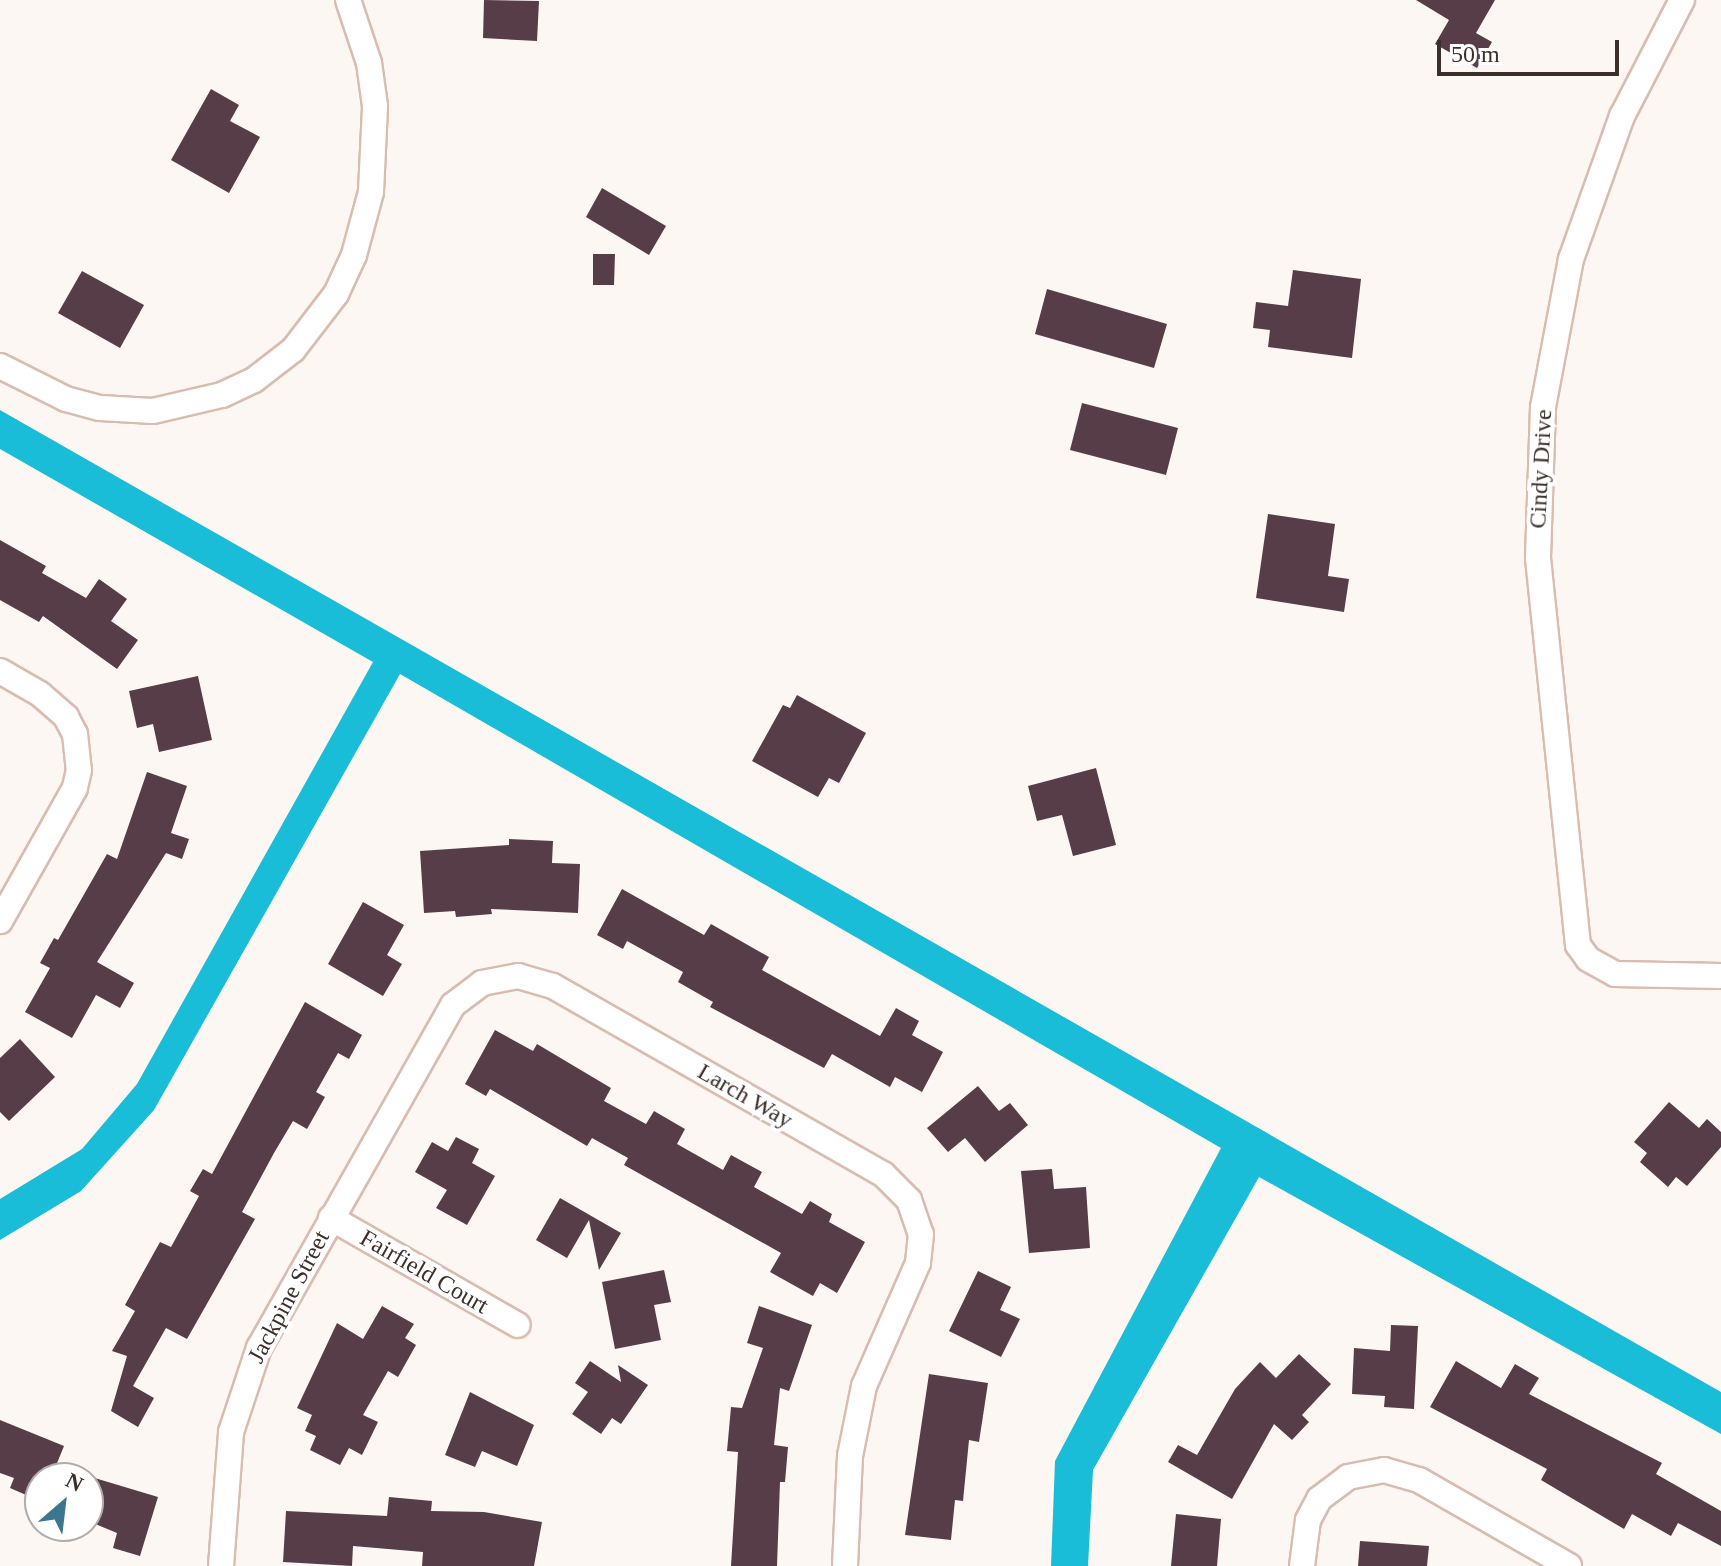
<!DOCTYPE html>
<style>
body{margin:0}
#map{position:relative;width:1721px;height:1566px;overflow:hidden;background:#fdf7f4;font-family:Georgia,serif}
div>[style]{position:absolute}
.water>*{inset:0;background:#1abdd7}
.building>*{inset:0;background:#563d47}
.roads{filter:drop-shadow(2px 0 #dabcaf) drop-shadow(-2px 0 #dabcaf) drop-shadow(0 2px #dabcaf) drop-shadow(0 -2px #dabcaf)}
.minor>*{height:24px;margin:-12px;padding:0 12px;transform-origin:12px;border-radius:12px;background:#fff}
span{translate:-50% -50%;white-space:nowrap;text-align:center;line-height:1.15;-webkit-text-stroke:8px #fff;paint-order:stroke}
.street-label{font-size:24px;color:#3b2f2a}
.north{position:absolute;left:24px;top:1462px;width:80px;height:80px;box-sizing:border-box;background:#fff;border:2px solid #b1acaa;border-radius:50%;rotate:28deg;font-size:22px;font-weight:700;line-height:32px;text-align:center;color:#3b2f2a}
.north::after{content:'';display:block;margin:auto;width:28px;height:36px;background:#3b778e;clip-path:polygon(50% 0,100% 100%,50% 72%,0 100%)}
.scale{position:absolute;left:1437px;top:40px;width:182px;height:36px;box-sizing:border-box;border:4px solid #3b2f2a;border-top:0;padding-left:10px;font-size:24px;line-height:28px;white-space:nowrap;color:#3b2f2a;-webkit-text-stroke:6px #fff;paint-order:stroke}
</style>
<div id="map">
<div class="water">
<i style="clip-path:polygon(0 410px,1721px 1392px,1721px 1434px,1259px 1177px,1093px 1470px,1088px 1566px,1051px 1566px,1055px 1461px,1221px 1148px,400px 674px,154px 1110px,81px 1191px,0 1240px,0 1199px,82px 1149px,137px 1084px,373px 662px,0 449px)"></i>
</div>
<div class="building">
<i style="clip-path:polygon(484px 0,539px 1px,537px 41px,483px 38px)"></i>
<i style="clip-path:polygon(1416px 0,1495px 0,1476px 33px,1492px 42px,1477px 68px,1435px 44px,1449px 20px)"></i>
<i style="clip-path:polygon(211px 89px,239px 105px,230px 121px,260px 137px,229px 193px,171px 160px)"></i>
<i style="clip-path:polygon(602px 188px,666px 226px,649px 255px,586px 217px)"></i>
<i style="clip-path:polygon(593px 254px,615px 254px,614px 285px,593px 285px)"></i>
<i style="clip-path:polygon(1293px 270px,1361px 279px,1352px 358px,1268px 347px,1270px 330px,1253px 328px,1256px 302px,1288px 306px)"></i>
<i style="clip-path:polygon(82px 271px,144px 305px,120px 348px,58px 313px)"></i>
<i style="clip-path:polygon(1047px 289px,1167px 324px,1154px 368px,1035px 334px)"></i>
<i style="clip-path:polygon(1082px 403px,1178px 428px,1166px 475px,1070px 450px)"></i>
<i style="clip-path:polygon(1268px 514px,1335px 524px,1328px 576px,1349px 579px,1344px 612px,1256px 598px)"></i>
<i style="clip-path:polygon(0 540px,46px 566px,42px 573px,86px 598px,99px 579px,127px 599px,111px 621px,138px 640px,117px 669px,43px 616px,39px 622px,0 600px)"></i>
<i style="clip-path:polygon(198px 676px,212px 740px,159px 752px,153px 724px,137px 728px,129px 691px)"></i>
<i style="clip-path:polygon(797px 695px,866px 733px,839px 783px,829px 778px,818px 797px,752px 761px,783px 705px,790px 708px)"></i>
<i style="clip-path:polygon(1096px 768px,1116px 845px,1073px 856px,1062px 815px,1037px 821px,1028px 786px)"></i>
<i style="clip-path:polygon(147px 772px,187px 786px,171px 833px,189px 839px,182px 859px,166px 853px,97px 962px,134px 983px,120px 1008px,96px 995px,72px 1038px,25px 1012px,50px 968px,40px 963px,54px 938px,58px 940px,107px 854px,117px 859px)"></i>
<i style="clip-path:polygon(509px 839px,553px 841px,552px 863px,580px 864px,578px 913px,491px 909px,492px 914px,456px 917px,455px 911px,424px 913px,420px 851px,509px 845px)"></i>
<i style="clip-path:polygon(622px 889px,704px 935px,711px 924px,769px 957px,762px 970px,880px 1036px,896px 1008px,919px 1021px,912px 1035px,943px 1052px,922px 1092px,895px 1077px,890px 1087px,832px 1054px,824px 1068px,710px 1007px,713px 1002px,678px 982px,683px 972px,627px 941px,623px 949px,597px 935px)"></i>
<i style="clip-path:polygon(363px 902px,404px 925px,387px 955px,402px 964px,383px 996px,328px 964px)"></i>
<i style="clip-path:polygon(305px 1002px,362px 1035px,349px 1059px,338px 1053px,316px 1092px,325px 1097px,307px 1129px,293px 1121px,274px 1153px,242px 1212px,255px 1219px,187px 1339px,166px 1328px,133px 1386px,154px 1398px,138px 1427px,111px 1411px,127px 1356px,112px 1351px,135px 1311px,125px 1305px,160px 1242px,171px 1247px,199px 1196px,190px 1191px,203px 1169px,212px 1174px)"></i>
<i style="clip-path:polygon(495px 1030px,533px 1051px,537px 1044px,611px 1088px,604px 1101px,646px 1124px,654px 1111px,685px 1129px,677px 1144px,723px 1170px,731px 1155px,762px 1172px,754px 1187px,802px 1214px,810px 1201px,832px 1214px,829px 1222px,865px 1242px,837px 1293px,820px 1283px,813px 1296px,770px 1272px,781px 1253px,624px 1165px,628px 1158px,592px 1138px,587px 1146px,490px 1089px,486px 1096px,465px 1084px)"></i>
<i style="clip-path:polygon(20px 1039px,55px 1077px,9px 1121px,0 1112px,0 1058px)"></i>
<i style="clip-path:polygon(978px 1086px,999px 1111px,1010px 1103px,1028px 1125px,985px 1162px,965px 1138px,948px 1152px,927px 1128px)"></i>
<i style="clip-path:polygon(1669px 1102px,1699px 1128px,1707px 1119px,1721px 1132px,1721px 1147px,1687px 1186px,1676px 1177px,1668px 1187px,1640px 1162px,1647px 1153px,1634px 1142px)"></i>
<i style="clip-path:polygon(456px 1137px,479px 1149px,472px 1163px,495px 1176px,467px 1225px,436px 1208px,447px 1190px,415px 1172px,432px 1142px,448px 1151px)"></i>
<i style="clip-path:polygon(1052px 1169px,1054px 1189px,1086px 1187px,1090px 1248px,1029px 1253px,1021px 1171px)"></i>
<i style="clip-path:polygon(560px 1198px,621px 1233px,599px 1270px,589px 1220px,567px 1258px,536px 1240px)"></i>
<i style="clip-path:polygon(664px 1270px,671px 1302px,654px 1305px,661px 1340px,615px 1349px,602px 1282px)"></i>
<i style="clip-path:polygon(978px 1271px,1011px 1287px,1000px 1310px,1020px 1319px,1001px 1357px,949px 1331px)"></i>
<i style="clip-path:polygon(382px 1306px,414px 1324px,405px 1338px,416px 1345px,398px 1377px,388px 1371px,363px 1415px,378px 1422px,362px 1455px,349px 1448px,340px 1465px,310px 1450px,316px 1436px,305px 1431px,312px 1415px,297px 1408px,337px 1323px,363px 1339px)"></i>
<i style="clip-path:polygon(759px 1306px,812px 1325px,789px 1391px,780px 1388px,774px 1445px,788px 1447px,785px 1482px,780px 1482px,777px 1566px,731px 1566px,738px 1452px,727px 1451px,731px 1407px,742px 1408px,763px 1348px,747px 1343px)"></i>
<i style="clip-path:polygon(1391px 1325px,1418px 1326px,1414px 1409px,1384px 1407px,1385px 1396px,1352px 1394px,1354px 1348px,1390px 1351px)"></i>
<i style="clip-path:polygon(1299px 1354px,1331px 1384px,1302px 1415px,1309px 1422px,1292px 1440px,1274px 1424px,1232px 1499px,1168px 1462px,1178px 1445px,1197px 1455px,1235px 1389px,1260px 1362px,1276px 1378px)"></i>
<i style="clip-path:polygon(590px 1361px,621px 1382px,618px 1365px,648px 1385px,621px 1424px,612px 1418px,601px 1434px,572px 1414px,588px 1392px,575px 1383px)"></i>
<i style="clip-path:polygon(1456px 1361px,1501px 1388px,1515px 1364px,1539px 1378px,1529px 1394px,1662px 1463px,1656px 1474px,1721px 1511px,1721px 1546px,1678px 1523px,1671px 1536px,1632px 1514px,1624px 1529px,1541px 1480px,1547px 1469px,1430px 1407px)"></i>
<i style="clip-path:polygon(929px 1374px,988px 1383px,979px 1442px,969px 1440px,963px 1501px,955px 1500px,951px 1540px,905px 1535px)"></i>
<i style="clip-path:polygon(470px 1392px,534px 1425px,517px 1466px,482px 1451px,475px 1467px,445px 1455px)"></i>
<i style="clip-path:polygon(0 1420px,64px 1446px,51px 1478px,40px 1478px,40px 1501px,10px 1488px,14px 1478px,0 1473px)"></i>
<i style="clip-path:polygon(88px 1476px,158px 1497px,140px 1556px,113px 1548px,117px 1533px,88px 1521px)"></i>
<i style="clip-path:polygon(389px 1497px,432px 1501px,431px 1511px,484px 1512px,542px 1522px,534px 1566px,422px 1566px,423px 1552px,353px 1546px,352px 1566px,283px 1562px,286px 1511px,387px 1516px)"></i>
<i style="clip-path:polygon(1176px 1514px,1221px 1519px,1217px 1566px,1171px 1566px)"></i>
<i style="clip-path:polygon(1360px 1541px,1429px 1546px,1427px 1566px,1358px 1566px)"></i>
</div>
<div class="roads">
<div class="minor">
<i style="left:1682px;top:0;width:131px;rotate:117.3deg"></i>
<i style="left:1622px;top:116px;width:152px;rotate:109.6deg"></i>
<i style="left:1571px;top:259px;width:151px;rotate:100.7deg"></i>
<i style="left:1543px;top:407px;width:151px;rotate:91.9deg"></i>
<i style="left:1538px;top:558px;width:389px;rotate:84.1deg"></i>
<i style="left:1578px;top:945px;width:17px;rotate:54deg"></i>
<i style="left:1588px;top:959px;width:31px;rotate:29deg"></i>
<i style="left:1615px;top:974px;width:106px;rotate:1.1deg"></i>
<i style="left:0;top:366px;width:74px;rotate:26.6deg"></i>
<i style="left:66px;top:399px;width:35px;rotate:15deg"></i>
<i style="left:100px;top:408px;width:53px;rotate:3.2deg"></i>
<i style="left:153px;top:411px;width:71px;rotate:-13.1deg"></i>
<i style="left:222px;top:395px;width:35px;rotate:-25deg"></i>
<i style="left:254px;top:380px;width:49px;rotate:-37.6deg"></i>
<i style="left:293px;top:350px;width:71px;rotate:-52.5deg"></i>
<i style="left:336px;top:294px;width:43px;rotate:-65.2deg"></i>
<i style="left:354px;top:255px;width:65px;rotate:-74.9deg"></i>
<i style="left:371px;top:192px;width:86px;rotate:-87.3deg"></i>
<i style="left:375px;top:106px;width:43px;rotate:-97.9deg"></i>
<i style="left:369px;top:63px;width:66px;rotate:-108.4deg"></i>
<i style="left:0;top:671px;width:46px;rotate:29.9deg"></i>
<i style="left:40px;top:694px;width:35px;rotate:41deg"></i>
<i style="left:66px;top:717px;width:19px;rotate:62deg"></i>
<i style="left:75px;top:734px;width:36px;rotate:84deg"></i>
<i style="left:79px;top:770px;width:18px;rotate:103deg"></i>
<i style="left:75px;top:788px;width:153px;rotate:119.4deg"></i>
<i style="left:331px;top:1218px;width:215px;rotate:29.8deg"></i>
<i style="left:221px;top:1566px;width:134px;rotate:-85.7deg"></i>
<i style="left:231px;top:1432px;width:89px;rotate:-71.6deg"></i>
<i style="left:259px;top:1348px;width:394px;rotate:-60.5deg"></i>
<i style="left:453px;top:1005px;width:36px;rotate:-37deg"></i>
<i style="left:482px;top:983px;width:37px;rotate:-11deg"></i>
<i style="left:518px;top:976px;width:36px;rotate:16deg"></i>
<i style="left:553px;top:986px;width:380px;rotate:29.7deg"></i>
<i style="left:883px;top:1174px;width:37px;rotate:45deg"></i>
<i style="left:909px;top:1200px;width:36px;rotate:71deg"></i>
<i style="left:921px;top:1234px;width:29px;rotate:96deg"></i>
<i style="left:918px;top:1263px;width:134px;rotate:113.7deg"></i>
<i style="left:864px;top:1386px;width:71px;rotate:101.3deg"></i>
<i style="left:850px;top:1456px;width:110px;rotate:92.6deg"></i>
<i style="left:1302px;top:1566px;width:46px;rotate:-82.6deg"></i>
<i style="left:1308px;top:1520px;width:24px;rotate:-62deg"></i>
<i style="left:1319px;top:1499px;width:36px;rotate:-37deg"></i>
<i style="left:1348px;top:1477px;width:37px;rotate:-11deg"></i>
<i style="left:1384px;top:1470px;width:36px;rotate:16deg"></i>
<i style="left:1419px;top:1480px;width:173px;rotate:29.8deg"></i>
</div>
</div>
<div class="street-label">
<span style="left:1541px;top:469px;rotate:-87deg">Cindy Drive</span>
<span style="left:745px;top:1096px;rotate:30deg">Larch Way</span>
<span style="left:424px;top:1272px;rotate:30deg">Fairfield Court</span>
<span style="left:289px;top:1297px;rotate:-62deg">Jackpine Street</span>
</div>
<div class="north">N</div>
<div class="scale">50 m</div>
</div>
